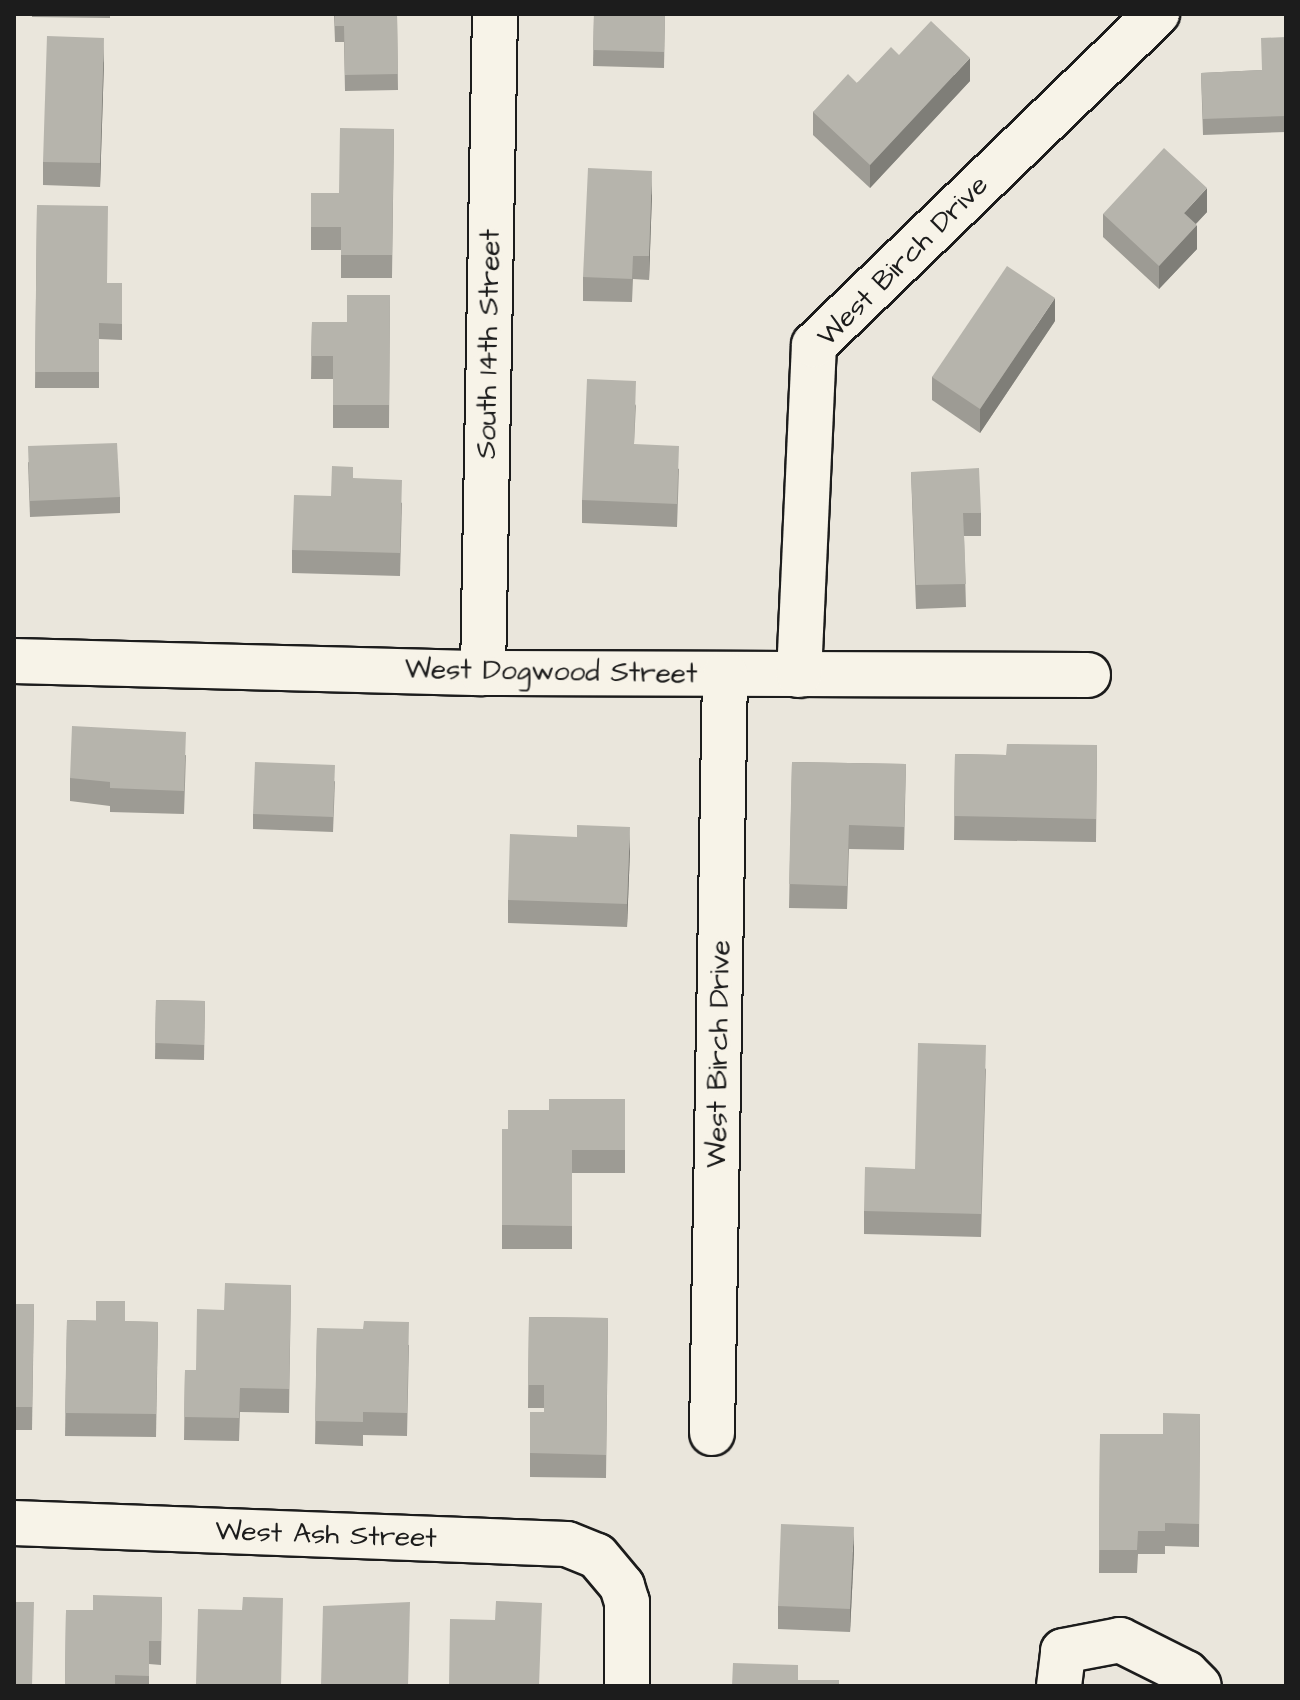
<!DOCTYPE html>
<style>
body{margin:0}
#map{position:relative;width:1300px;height:1700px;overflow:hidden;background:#eae6dc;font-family:"Architects Daughter",sans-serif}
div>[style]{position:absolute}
.roads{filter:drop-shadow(2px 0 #1c1c1c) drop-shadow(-2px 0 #1c1c1c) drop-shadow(0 2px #1c1c1c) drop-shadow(0 -2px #1c1c1c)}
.minor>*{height:44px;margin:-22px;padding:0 22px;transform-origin:22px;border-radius:22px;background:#f7f3e8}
.wall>*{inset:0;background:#9d9b94}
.shaded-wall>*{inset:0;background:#7f7e78}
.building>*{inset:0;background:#b6b4ac}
span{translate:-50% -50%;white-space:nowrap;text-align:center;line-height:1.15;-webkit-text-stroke:6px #f7f3e8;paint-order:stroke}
.street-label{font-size:28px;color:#1c1c1c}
.frame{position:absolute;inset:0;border:16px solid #1c1c1c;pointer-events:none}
</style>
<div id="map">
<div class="roads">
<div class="minor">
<i style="left:14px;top:661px;width:469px;rotate:1.5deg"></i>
<i style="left:483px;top:673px;width:605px;rotate:0.19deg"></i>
<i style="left:483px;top:673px;width:659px;rotate:-88.96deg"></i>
<i style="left:799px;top:675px;width:330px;rotate:-87.4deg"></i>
<i style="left:814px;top:345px;width:477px;rotate:-44deg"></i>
<i style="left:712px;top:1433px;width:759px;rotate:-89.02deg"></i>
<i style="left:14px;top:1523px;width:553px;rotate:2.17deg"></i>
<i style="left:567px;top:1544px;width:32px;rotate:22deg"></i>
<i style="left:597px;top:1556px;width:39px;rotate:50deg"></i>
<i style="left:622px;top:1586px;width:17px;rotate:73deg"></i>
<i style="left:627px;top:1602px;width:84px;rotate:90deg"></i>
<i style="left:1059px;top:1686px;width:35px;rotate:-83deg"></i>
<i style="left:1063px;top:1651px;width:58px;rotate:-10.9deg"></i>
<i style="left:1120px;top:1640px;width:74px;rotate:26.6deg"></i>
<i style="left:1186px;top:1673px;width:18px;rotate:45deg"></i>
</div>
</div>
<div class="wall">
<i style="clip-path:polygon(32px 14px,110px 14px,110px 18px,32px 17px)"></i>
<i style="clip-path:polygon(334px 14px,397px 14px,398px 90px,345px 91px,344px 42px,335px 42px)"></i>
<i style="clip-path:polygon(594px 14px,665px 14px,664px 68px,593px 66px)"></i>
<i style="clip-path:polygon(1286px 37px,1286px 132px,1203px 135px,1201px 73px,1262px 70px)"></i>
<i style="clip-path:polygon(899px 55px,970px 81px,870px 188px,813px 135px,813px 112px)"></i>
<i style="clip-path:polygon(104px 61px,100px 187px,43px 185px,43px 162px)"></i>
<i style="clip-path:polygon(394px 129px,392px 278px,341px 278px,341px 250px,311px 250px,311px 193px,339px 193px)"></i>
<i style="clip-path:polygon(652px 194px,649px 280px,633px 279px,632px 302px,583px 301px,583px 277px)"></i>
<i style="clip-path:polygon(37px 205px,107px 283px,122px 283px,122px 340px,99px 339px,99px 388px,35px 388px)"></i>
<i style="clip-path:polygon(1207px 212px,1196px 224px,1197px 249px,1159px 289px,1103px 237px,1103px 214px)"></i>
<i style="clip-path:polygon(390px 295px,389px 428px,333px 428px,333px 379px,311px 379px,312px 322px,347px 322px)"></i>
<i style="clip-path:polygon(1055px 321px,980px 433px,932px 400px,932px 377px)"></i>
<i style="clip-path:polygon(636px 404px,634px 444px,679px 469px,677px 527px,582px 523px,582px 500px)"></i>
<i style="clip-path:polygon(28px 462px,120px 497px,120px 513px,30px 517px)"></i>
<i style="clip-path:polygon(911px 472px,981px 513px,981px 536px,964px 536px,966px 607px,916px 609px)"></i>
<i style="clip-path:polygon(353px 478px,402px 503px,400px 576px,292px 573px,292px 550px,331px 496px)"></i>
<i style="clip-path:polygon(1097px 745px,1096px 842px,954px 840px,955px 754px,1006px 755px)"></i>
<i style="clip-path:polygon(186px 755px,184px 814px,110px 812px,110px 806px,70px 801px,70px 778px)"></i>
<i style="clip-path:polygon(792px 762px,906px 764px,904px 850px,849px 849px,847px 909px,789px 908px)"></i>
<i style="clip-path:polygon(335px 781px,333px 832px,253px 829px,253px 814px)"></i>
<i style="clip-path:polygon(630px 850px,627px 927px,508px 923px,508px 900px)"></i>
<i style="clip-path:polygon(156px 1000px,205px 1001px,204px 1060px,155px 1059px)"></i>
<i style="clip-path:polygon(986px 1068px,981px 1237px,864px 1234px,864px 1211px,915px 1169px)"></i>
<i style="clip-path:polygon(625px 1099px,625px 1173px,572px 1173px,572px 1249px,502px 1249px,502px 1129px,508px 1129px,549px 1110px)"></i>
<i style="clip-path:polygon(291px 1285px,289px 1413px,240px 1412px,239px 1441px,184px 1440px,185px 1370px,196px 1370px,224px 1310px)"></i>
<i style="clip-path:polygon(14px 1304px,34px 1304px,32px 1430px,14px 1430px)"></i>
<i style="clip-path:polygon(529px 1317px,608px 1318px,606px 1478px,530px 1477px,530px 1412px,544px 1412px,544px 1408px,528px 1408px)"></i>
<i style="clip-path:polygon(67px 1320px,158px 1322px,156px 1437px,65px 1436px)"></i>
<i style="clip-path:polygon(317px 1328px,409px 1345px,407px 1436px,363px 1435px,363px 1446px,315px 1444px)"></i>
<i style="clip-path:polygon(1200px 1414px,1199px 1547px,1165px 1546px,1165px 1554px,1138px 1554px,1137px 1573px,1099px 1573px,1100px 1434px,1163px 1434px)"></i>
<i style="clip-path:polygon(854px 1551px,850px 1632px,778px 1629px,778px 1606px)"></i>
<i style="clip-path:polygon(162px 1597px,161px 1665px,149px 1664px,149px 1686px,65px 1686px,66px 1610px,93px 1610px)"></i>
</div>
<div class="shaded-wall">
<i style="clip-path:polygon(104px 38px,104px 61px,100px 187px,100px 163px)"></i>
<i style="clip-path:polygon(970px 58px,970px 81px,870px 188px,870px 165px)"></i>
<i style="clip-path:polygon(652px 171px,652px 194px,649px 280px,649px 256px)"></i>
<i style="clip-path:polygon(1207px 188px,1207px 212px,1184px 236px,1184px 213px)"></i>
<i style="clip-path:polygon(1197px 225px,1197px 249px,1159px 289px,1159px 266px)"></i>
<i style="clip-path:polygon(1055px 298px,1055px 321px,980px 433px,980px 409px)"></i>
<i style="clip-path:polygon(630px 827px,630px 850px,627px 927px,627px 904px)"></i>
<i style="clip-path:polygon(854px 1527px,854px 1551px,850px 1632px,850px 1609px)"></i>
</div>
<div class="building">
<i style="clip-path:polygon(335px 14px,397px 14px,398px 74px,345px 75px,344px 26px,335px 26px)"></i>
<i style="clip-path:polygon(594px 14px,665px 14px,664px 52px,593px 50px)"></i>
<i style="clip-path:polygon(931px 21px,970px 58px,870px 165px,813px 112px,848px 74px,857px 83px,891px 47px,899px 55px)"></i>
<i style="clip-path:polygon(47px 36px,104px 38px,100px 163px,43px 162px)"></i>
<i style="clip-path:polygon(1286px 37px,1286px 116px,1203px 119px,1201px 73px,1262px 70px,1261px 38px)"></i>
<i style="clip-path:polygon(340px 128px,394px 129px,392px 255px,341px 255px,341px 227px,311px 227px,311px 193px,339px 193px)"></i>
<i style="clip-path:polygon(1164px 148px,1207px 188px,1184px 213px,1197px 225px,1159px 266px,1103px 214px)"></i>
<i style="clip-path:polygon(588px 168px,652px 171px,649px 256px,633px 256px,632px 279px,583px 277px)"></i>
<i style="clip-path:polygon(37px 205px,108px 206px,107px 283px,122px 283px,122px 324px,99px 323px,99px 372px,35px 372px)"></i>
<i style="clip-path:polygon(1007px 266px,1055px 298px,980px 409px,932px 377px)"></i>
<i style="clip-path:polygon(347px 295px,390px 295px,389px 405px,333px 405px,333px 356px,311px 356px,312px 322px,347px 322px)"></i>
<i style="clip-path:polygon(587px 379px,636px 381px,634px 444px,679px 446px,677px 504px,582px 500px)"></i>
<i style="clip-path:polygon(117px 443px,120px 497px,30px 501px,28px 446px)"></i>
<i style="clip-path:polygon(332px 466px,353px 467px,353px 478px,402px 480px,400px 553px,292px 550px,294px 495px,331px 496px)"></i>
<i style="clip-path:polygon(979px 468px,981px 513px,963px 513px,966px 584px,916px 585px,911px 472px)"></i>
<i style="clip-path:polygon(72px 726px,186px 732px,184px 791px,110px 788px,110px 782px,70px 778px)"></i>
<i style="clip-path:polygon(1007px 744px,1097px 745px,1096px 819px,954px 816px,955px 754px,1006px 755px)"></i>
<i style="clip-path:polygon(255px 762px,335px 765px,333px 817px,253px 814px)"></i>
<i style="clip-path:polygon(792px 762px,906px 764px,904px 827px,849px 825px,847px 886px,789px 884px)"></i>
<i style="clip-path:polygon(577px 825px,630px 827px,627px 904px,508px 900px,510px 834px,577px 837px)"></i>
<i style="clip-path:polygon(156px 1000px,205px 1001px,204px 1045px,155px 1043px)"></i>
<i style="clip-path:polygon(918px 1043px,986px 1045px,981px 1214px,864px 1211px,865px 1167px,915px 1169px)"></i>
<i style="clip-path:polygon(549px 1099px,625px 1099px,625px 1150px,572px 1150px,572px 1226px,502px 1225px,502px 1129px,508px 1129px,508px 1110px,549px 1110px)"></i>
<i style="clip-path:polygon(225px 1283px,291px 1285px,289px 1389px,240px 1388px,239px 1418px,184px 1417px,185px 1370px,196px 1370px,197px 1309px,224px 1310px)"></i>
<i style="clip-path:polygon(96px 1301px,125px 1301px,125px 1321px,158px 1322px,156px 1414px,65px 1413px,67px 1320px,96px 1321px)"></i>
<i style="clip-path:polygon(14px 1304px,34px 1304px,32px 1407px,14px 1407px)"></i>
<i style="clip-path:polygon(529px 1317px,608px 1318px,606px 1455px,530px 1453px,530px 1412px,544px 1412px,544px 1385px,528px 1385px)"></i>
<i style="clip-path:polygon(364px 1321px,409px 1322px,407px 1413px,363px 1412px,363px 1422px,315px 1421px,317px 1328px,363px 1329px)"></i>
<i style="clip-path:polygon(1163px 1413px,1200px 1414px,1199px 1524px,1165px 1523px,1165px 1531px,1138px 1531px,1137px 1550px,1099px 1550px,1100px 1434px,1163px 1434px)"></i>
<i style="clip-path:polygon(781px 1524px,854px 1527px,850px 1609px,778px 1606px)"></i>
<i style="clip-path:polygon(93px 1595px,162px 1597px,161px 1641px,149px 1641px,149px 1676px,115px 1675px,115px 1684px,65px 1684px,66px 1610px,93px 1610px)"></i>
<i style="clip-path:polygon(243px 1597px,283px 1598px,281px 1686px,220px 1686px,220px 1685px,196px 1684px,198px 1609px,242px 1610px)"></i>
<i style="clip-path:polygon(496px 1601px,542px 1603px,539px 1686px,449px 1686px,450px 1619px,495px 1620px)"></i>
<i style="clip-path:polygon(14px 1602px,34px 1602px,32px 1686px,14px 1686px)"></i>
<i style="clip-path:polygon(410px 1602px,408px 1686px,321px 1686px,323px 1606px)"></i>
<i style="clip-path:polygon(733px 1663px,798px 1665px,798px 1680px,839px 1680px,839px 1686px,732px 1686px)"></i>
</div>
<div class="street-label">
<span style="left:903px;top:261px;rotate:-45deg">West Birch Drive</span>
<span style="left:489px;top:344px;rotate:-89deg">South 14th Street</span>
<span style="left:551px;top:672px;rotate:1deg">West Dogwood Street</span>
<span style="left:719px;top:1054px;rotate:-89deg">West Birch Drive</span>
<span style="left:326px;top:1535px;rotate:2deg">West Ash Street</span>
</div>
<div class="frame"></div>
</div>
